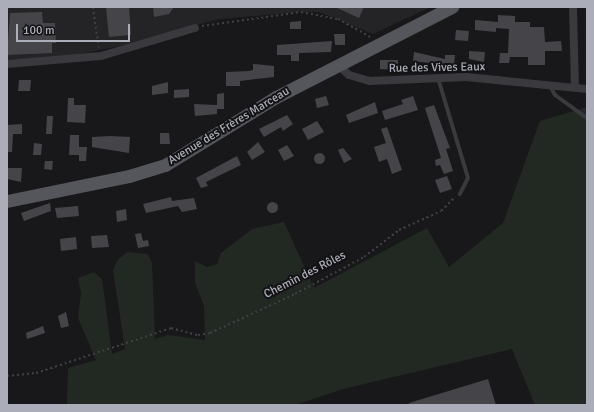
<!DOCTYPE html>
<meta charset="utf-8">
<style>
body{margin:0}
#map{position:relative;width:594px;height:412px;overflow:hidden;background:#181719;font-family:Signika,sans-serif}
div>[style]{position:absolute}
.built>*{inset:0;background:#242426}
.green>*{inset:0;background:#222923}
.building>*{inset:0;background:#454549}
.round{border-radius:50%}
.path>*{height:1.5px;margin-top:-0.75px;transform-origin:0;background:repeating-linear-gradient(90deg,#3f4045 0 2px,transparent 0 5px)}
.service>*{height:4px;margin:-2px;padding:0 2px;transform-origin:2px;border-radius:2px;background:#39393e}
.minor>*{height:8px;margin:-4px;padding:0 4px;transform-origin:4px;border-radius:4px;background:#39393e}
.primary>*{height:13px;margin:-6.5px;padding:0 6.5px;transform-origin:6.5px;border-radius:6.5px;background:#55565c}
span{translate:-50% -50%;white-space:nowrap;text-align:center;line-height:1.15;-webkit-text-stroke:4px #131214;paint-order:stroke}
.street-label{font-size:12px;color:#abaeb8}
.frame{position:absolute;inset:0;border:8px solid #abaeb8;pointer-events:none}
.scale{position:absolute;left:16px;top:24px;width:114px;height:18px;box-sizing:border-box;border:2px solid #abaeb8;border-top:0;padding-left:5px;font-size:12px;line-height:14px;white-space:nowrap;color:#abaeb8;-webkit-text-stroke:3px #131214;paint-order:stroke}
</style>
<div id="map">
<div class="built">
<i style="clip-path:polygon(7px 7px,431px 7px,373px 34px,319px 12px,301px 12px,219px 19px,116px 47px,67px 56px,7px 60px)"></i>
</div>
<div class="green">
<i style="clip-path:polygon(587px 107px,587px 405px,535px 405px,512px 349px,343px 389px,295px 405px,67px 405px,68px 368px,96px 360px,78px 318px,81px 293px,78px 278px,94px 272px,102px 279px,112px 354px,125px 349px,113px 270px,118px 259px,128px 252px,148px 254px,152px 263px,155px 339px,168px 335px,205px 340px,204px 306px,195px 283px,195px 261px,207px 267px,217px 264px,221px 253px,252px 229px,284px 222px,314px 288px,427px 228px,449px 267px,503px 223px,540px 121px)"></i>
</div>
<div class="building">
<i style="clip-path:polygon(106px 7px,129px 7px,131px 35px,109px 37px)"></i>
<i style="clip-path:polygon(153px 7px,174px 7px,169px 14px,154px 17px)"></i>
<i style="clip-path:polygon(335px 7px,364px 7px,359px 18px)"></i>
<i style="clip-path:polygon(42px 12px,43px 23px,55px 23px,56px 43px,52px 43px,52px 53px,7px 55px,10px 13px)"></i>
<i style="clip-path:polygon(498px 15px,515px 16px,515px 22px,530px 22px,530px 27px,544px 27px,545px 42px,561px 41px,562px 51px,545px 51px,545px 65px,528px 65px,528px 57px,510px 57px,509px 63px,499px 63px,500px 53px,508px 53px,509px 29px,496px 28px,496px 32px,475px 30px,475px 20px,498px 22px)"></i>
<i style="clip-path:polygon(301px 21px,301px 29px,290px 29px,290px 22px)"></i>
<i style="clip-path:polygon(456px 30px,469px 31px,468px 41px,455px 40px)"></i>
<i style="clip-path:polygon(334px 34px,345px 34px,345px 45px,335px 45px)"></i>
<i style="clip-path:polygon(332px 41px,331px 52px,299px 53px,299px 61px,291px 61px,291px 55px,277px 55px,277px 45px)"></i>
<i style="clip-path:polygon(469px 51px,485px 52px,484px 62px,469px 59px)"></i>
<i style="clip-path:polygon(414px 52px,445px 59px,445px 55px,455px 55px,454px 66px,413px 61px)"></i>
<i style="clip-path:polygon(380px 60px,398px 60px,398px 70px,380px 69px)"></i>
<i style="clip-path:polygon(253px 64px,274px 66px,274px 77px,240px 81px,240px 86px,226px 86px,226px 72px,249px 71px,253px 70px)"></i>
<i style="clip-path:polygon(19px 80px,31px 80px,30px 91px,18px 91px)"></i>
<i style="clip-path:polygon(168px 82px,168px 93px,152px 95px,152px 86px)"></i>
<i style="clip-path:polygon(189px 89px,189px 97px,174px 98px,174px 90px)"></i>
<i style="clip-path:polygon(224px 93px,224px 109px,217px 109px,217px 94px)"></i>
<i style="clip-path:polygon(326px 96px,329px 105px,317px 108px,315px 99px)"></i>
<i style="clip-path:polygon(413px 96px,418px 110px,385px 120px,382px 111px,403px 104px,401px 100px)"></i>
<i style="clip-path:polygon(68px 98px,74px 98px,74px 105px,86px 105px,85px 123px,67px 122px)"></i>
<i style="clip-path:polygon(375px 102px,378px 113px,349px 123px,346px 115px)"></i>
<i style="clip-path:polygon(194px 104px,217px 105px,217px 114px,195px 116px)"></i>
<i style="clip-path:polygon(434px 105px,450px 148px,446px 149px,453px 171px,444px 174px,440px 165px,436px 166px,435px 160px,441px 158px,425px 108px)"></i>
<i style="clip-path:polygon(287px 115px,293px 124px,283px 131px,281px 127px,264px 137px,259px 129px)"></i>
<i style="clip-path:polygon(47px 116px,53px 116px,52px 134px,46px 134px)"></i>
<i style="clip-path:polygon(317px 121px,324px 132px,308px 140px,302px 129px)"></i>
<i style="clip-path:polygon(22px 124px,22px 134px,13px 134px,12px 152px,7px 152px,7px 125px)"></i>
<i style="clip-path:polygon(387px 127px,402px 170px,392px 174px,387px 159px,379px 162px,374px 147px,386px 143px,381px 129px)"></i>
<i style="clip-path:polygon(160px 133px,169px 133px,170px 144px,160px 144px)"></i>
<i style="clip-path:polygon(70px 135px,79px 135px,79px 147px,87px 147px,86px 161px,79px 161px,79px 155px,69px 155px)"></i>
<i style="clip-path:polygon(110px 136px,130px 137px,129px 153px,92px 147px,92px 137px)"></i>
<i style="clip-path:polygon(258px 142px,265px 152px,252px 160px,247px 152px)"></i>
<i style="clip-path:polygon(34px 143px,42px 144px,41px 155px,33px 155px)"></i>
<i style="clip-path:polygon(287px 145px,294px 156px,284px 161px,278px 150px)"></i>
<i style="clip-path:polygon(343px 148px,352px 159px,344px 163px,338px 150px)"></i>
<i class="round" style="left:313.5px;top:152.5px;width:11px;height:11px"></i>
<i style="clip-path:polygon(237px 156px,241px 165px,206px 182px,208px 186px,201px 188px,196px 178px)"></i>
<i style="clip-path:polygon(45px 161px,53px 161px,52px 170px,44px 169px)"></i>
<i style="clip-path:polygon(7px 168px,22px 168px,21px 182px,7px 179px)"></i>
<i style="clip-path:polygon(447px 176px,452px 189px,440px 193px,435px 180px)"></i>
<i style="clip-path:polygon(171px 197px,172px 201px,194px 198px,197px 209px,182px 212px,178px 206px,146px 213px,143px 204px)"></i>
<i class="round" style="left:266.5px;top:201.5px;width:11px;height:11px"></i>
<i style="clip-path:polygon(50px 203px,51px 211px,24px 221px,21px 213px)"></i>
<i style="clip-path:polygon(78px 206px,79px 216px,57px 218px,55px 208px)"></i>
<i style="clip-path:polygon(126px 209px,127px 220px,117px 222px,116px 211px)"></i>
<i style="clip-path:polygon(141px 233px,143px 241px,148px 240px,149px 246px,138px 248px,135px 234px)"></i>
<i style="clip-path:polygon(107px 235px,109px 247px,92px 248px,91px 236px)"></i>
<i style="clip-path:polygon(76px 237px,77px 249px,61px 251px,60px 239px)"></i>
<i style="clip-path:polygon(66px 312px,69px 326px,61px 328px,58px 316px)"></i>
<i style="clip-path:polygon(43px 326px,45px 333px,27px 339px,26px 333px)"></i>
<i style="clip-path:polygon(488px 379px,496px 405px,409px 405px,409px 403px)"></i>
</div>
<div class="path">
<i style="left:93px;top:7px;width:41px;rotate:81.7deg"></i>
<i style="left:202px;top:26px;width:100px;rotate:-8deg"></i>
<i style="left:301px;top:12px;width:38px;rotate:11deg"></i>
<i style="left:338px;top:19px;width:38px;rotate:29deg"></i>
<i style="left:7px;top:376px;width:29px;rotate:-6deg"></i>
<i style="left:36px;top:373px;width:142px;rotate:-18.4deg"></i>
<i style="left:171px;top:328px;width:28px;rotate:15deg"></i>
<i style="left:198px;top:335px;width:12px;rotate:-9deg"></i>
<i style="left:210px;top:333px;width:94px;rotate:-24.6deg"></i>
<i style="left:295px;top:294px;width:78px;rotate:-28.2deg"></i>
<i style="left:364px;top:257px;width:44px;rotate:-37.6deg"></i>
<i style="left:399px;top:230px;width:46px;rotate:-24.3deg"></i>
<i style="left:441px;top:211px;width:20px;rotate:-45deg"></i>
</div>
<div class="service">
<i style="left:438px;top:78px;width:104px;rotate:73.3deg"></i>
<i style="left:468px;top:178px;width:18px;rotate:117deg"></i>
<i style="left:550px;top:86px;width:10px;rotate:61deg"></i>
<i style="left:555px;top:95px;width:39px;rotate:36deg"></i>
</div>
<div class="minor">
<i style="left:573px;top:7px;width:80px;rotate:88.6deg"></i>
<i style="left:7px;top:64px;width:94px;rotate:-4.9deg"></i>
<i style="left:101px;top:56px;width:98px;rotate:-16.6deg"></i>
<i style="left:339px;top:66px;width:13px;rotate:42deg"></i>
<i style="left:349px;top:75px;width:22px;rotate:16deg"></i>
<i style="left:370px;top:81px;width:96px;rotate:-2.4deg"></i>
<i style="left:466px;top:77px;width:122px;rotate:5.7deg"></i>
</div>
<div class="primary">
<i style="left:7px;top:201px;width:125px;rotate:-11.6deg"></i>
<i style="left:129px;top:176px;width:38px;rotate:-17deg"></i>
<i style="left:165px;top:165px;width:130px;rotate:-31.5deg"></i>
<i style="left:276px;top:97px;width:198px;rotate:-27.1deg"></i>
</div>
<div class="street-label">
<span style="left:437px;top:68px;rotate:-1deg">Rue des Vives Eaux</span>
<span style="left:229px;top:126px;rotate:-31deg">Avenue des Frères Marceau</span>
<span style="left:305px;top:275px;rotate:-27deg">Chemin des Rôles</span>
</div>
<div class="frame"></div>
<div class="scale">100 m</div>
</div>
